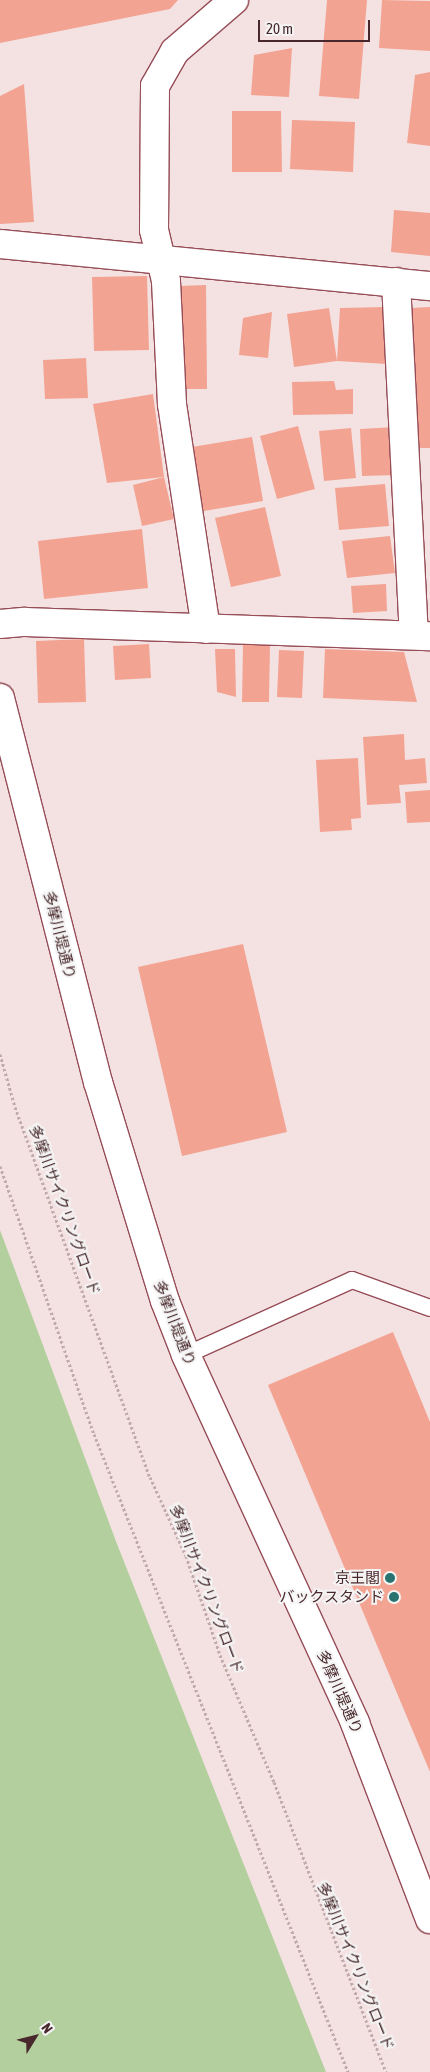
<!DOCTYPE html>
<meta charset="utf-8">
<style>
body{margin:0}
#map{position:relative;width:430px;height:2072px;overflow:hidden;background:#f4e2e3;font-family:"Asap Condensed","Noto Sans JP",sans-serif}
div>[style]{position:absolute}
.green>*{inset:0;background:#b2cf9d}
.building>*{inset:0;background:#f3a392}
.path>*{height:3px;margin-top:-1.5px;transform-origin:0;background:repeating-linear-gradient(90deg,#c0aaac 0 2.5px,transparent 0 5px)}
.roads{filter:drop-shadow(1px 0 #964d57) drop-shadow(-1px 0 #964d57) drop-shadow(0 1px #964d57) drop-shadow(0 -1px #964d57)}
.service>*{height:16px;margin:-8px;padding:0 8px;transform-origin:8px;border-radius:8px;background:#fff}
.minor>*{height:28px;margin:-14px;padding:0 14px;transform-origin:14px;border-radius:14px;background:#fff}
.tertiary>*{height:28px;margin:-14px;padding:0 14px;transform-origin:14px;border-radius:14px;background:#fff}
.dots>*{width:14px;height:14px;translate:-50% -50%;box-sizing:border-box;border:2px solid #f4f4f4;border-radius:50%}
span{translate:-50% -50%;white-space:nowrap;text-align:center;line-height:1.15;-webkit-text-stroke:4px #f4f4f4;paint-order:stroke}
.street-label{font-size:15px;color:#48282c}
.poi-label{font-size:15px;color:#48282c}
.right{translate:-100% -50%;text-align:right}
.north{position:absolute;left:10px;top:2012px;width:50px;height:50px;-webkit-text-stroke:4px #f4f4f4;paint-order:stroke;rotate:54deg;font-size:14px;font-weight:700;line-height:20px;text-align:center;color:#48282c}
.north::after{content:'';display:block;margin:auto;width:18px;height:22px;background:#48282c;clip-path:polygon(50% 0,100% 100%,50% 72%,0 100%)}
.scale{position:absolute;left:258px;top:20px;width:112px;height:22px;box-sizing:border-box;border:2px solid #48282c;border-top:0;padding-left:6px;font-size:15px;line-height:18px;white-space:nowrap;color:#48282c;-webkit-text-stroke:4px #f4f4f4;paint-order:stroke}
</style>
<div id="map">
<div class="green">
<i style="clip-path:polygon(0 1230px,117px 1544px,326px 2072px,0 2072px)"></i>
</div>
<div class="building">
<i style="clip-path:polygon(0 0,178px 0,170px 9px,0 43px)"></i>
<i style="clip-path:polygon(327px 0,367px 0,359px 99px,319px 96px)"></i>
<i style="clip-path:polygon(382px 0,430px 1px,430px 51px,379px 48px)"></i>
<i style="clip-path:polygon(292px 48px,289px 97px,251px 95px,254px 55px)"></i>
<i style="clip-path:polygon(430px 72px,430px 146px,407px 143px,415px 75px)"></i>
<i style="clip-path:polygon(24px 84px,34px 222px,0 224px,0 96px)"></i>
<i style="clip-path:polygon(232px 111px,281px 111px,282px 172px,232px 172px)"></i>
<i style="clip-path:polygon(292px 120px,355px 122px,353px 172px,290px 169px)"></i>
<i style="clip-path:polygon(394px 210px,430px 213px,430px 256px,391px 252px)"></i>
<i style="clip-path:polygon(147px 276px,149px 350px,94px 351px,92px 277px)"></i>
<i style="clip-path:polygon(206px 285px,207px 389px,180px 389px,179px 286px)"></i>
<i style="clip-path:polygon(385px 307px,387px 364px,337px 361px,294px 367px,287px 314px,329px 308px,337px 361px,340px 308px)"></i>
<i style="clip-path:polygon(430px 307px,430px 448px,417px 448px,411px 308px)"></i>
<i style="clip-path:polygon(272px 312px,268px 358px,239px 355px,243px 318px)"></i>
<i style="clip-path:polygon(86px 358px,88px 398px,45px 399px,43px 360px)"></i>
<i style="clip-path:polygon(334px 381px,336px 390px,353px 389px,353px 414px,293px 415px,292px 382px)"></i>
<i style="clip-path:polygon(153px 394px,164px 477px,107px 483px,93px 404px)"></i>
<i style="clip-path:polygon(298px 426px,315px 489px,277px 499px,260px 436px)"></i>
<i style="clip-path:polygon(395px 427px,397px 475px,362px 476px,360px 429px)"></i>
<i style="clip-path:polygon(351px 428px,356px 478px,324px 481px,319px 431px)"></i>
<i style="clip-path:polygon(252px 437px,263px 501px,198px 512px,186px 448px)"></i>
<i style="clip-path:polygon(164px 477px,174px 519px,142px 526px,133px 485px)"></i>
<i style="clip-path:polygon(385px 484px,389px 526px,339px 530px,335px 488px)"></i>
<i style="clip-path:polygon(265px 507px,281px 576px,231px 587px,215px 518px)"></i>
<i style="clip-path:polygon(142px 529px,148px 588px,44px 599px,38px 541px)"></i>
<i style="clip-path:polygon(390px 536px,395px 573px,347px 578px,342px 541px)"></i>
<i style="clip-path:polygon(386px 584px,387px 611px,353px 613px,351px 586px)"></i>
<i style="clip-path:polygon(84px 639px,86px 702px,38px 703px,36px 641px)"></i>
<i style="clip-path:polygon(149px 644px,151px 678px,115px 680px,113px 646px)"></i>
<i style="clip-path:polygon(243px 644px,270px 645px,269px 702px,242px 702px)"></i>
<i style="clip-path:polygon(215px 649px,235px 649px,236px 697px,217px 692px)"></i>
<i style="clip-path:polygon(325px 649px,404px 652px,417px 702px,323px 698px)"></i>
<i style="clip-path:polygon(279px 650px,304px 651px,302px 698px,277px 697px)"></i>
<i style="clip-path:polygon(404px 734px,405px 760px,425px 758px,427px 783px,399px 785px,401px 803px,367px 805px,363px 737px)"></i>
<i style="clip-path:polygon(358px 758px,361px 818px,351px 819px,352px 830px,320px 832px,316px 760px)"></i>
<i style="clip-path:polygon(430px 790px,430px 822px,407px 823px,405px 792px)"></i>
<i style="clip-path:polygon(243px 944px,287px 1132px,182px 1156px,138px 967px)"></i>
<i style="clip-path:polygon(393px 1332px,430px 1422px,430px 1772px,268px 1385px)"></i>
</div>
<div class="path">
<i style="left:0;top:1054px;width:55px;rotate:74.2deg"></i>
<i style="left:15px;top:1107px;width:394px;rotate:70deg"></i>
<i style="left:150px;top:1477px;width:87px;rotate:65.5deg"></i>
<i style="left:186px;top:1556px;width:105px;rotate:71deg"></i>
<i style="left:220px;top:1655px;width:138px;rotate:67deg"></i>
<i style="left:274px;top:1782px;width:311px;rotate:68.9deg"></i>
<i style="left:0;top:1166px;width:284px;rotate:70.7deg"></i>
<i style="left:94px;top:1434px;width:687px;rotate:68.29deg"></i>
</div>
<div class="roads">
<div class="service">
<i style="left:186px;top:1355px;width:182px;rotate:-24.3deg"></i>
<i style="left:352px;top:1280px;width:83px;rotate:19.7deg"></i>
</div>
<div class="minor">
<i style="left:0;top:244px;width:432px;rotate:5.6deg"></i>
<i style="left:396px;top:282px;width:353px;rotate:87.1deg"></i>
<i style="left:0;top:624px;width:25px;rotate:-5deg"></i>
<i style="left:25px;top:622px;width:405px;rotate:2deg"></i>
<i style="left:206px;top:629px;width:228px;rotate:-98.6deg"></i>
<i style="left:172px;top:404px;width:123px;rotate:-92.8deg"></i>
<i style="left:166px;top:281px;width:52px;rotate:-103.2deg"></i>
<i style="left:154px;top:230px;width:144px;rotate:-89.6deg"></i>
<i style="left:155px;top:86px;width:40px;rotate:-60.3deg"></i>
<i style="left:175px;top:51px;width:78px;rotate:-40.8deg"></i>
</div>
<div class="tertiary">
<i style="left:0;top:698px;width:396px;rotate:75.7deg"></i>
<i style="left:98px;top:1082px;width:229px;rotate:73deg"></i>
<i style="left:165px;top:1301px;width:58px;rotate:68.7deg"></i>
<i style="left:186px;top:1355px;width:405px;rotate:65.3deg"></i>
<i style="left:355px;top:1723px;width:210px;rotate:69.1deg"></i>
</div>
</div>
<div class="dots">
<i style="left:390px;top:1578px;background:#287270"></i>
<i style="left:394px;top:1597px;background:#287270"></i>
</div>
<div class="street-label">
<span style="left:60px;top:935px;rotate:76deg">多摩川堤通り</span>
<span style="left:65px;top:1210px;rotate:70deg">多摩川サイクリングロード</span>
<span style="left:175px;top:1323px;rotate:69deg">多摩川堤通り</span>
<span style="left:207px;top:1589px;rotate:69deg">多摩川サイクリングロード</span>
<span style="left:340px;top:1692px;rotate:66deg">多摩川堤通り</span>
<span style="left:356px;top:1966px;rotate:68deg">多摩川サイクリングロード</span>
</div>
<div class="poi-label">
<span class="right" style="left:380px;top:1578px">京王閣</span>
<span class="right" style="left:384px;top:1597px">バックスタンド</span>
</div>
<div class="north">N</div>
<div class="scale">20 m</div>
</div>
